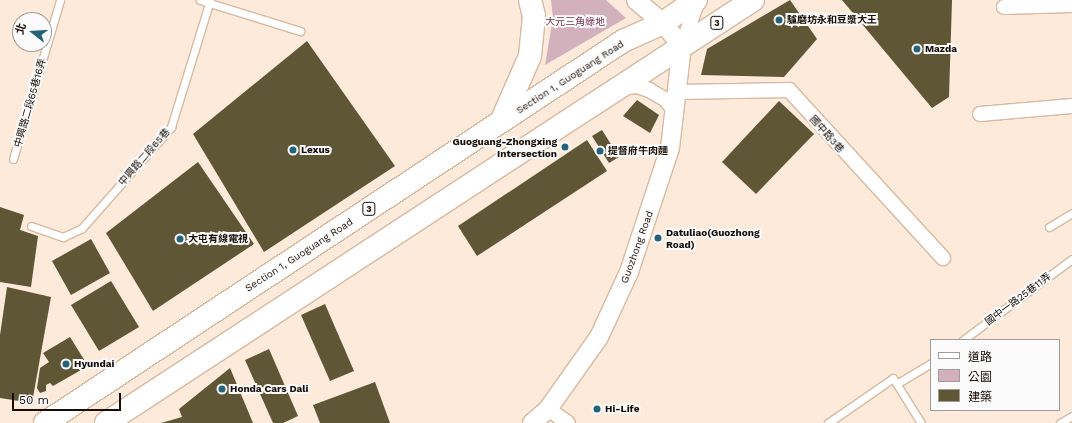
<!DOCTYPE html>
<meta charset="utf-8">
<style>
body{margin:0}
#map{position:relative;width:1072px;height:423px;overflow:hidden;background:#fdeada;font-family:"Work Sans","Noto Sans TC",sans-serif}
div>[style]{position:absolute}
.green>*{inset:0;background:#d3b1bc}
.building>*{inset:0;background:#5f5636}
.roads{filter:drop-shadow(1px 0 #d7b9a0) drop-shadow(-1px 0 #d7b9a0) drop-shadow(0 1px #d7b9a0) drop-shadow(0 -1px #d7b9a0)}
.service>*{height:7px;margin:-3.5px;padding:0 3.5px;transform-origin:3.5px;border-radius:3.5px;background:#fff}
.minor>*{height:14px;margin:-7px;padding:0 7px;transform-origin:7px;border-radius:7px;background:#fff}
.tertiary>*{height:18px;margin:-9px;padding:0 9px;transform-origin:9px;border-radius:9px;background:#fff}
.primary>*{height:22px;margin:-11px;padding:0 11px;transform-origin:11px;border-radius:11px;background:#fff}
.dots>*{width:11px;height:11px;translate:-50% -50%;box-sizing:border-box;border:2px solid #fbfbfb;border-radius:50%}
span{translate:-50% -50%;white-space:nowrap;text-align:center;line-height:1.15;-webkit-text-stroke:4px #fbfbfb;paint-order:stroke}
.shield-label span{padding:1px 3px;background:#fbfbfb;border:1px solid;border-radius:3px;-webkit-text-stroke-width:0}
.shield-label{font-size:9px;color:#170d05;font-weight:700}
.poi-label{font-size:10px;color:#170d05;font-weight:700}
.left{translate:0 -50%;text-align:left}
.right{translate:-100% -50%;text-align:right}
.park-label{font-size:10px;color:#75334e}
.street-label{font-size:10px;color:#170d05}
.legend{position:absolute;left:930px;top:339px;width:130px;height:72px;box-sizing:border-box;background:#fbfbfb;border:1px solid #a09c99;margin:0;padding:5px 7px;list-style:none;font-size:12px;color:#170d05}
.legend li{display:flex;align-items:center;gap:8px;height:20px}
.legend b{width:20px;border:1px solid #a09c99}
.north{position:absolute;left:12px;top:12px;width:40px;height:40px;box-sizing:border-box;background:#fbfbfb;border:1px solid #a09c99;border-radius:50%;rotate:287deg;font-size:11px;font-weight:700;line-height:16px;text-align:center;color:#170d05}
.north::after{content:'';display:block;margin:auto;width:14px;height:18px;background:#246378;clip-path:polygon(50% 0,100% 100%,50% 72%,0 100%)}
.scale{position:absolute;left:12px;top:393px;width:109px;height:18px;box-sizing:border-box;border:2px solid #170d05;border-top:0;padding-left:5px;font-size:12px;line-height:14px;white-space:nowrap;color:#170d05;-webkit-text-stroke:3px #fbfbfb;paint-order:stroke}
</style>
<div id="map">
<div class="green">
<i style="clip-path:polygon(551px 0,606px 0,626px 18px,545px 65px,553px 18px)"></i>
</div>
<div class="building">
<i style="clip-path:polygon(790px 0,817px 39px,784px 77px,701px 75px,707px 49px)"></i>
<i style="clip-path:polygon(842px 0,952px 0,949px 97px,932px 108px)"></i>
<i style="clip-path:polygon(307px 41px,395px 166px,264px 252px,193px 134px)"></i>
<i style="clip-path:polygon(637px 100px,659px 115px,650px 133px,623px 116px)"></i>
<i style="clip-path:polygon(779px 101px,814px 134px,756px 194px,722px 162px)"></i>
<i style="clip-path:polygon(602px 130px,619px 157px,609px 163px,592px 136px)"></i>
<i style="clip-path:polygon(587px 140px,607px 171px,477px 256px,458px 226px)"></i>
<i style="clip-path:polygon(198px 162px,254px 244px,153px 311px,106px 233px)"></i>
<i style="clip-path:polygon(0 207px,24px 215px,20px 230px,38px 236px,31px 287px,0 282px)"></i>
<i style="clip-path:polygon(91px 239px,110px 273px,71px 295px,52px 261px)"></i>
<i style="clip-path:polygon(111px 281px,139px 327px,99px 351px,71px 305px)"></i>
<i style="clip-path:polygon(7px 287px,51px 297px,32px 403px,0 398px,0 335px)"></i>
<i style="clip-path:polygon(325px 304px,354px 371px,330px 381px,301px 315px)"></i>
<i style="clip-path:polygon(70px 337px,88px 366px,53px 386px,50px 383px,46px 385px,46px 391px,40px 393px,37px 388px,40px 368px,49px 362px,43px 353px)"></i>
<i style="clip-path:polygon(269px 349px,298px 416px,283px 423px,273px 423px,245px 360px)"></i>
<i style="clip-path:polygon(230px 368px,253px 423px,161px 423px,182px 417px,179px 409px)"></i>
<i style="clip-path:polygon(375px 382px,390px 423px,320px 423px,313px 405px)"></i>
</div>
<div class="roads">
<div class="service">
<i style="left:200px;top:0;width:105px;rotate:17.2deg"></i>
<i style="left:13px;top:159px;width:166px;rotate:-73.5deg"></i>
<i style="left:31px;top:226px;width:34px;rotate:19deg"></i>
<i style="left:63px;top:237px;width:21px;rotate:-25deg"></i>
<i style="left:82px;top:228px;width:135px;rotate:-48.6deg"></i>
<i style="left:171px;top:127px;width:133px;rotate:-72.9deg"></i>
<i style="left:1049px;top:227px;width:27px;rotate:-31deg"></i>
<i style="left:963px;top:340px;width:136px;rotate:-36.6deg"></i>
<i style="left:898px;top:383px;width:39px;rotate:-31deg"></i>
<i style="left:828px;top:423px;width:79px;rotate:-34.7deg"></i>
<i style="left:893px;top:378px;width:53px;rotate:58.1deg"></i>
<i style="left:1060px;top:423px;width:14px;rotate:-30deg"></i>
</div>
<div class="minor">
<i style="left:1004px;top:7px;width:68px;rotate:-1.7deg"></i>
<i style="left:682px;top:46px;width:49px;rotate:-70.8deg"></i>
<i style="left:622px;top:88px;width:15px;rotate:-8deg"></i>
<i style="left:637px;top:86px;width:13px;rotate:18deg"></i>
<i style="left:649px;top:90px;width:20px;rotate:30deg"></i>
<i style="left:666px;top:100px;width:16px;rotate:52deg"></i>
<i style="left:678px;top:92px;width:111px;rotate:-1deg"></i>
<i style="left:789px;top:90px;width:228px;rotate:47.5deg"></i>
<i style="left:980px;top:114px;width:92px;rotate:-5deg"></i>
<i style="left:548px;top:409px;width:24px;rotate:35deg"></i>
</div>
<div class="tertiary">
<i style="left:532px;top:423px;width:21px;rotate:-41deg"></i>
<i style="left:548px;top:409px;width:88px;rotate:-54.7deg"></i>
<i style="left:599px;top:337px;width:72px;rotate:-65.2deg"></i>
<i style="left:629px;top:272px;width:131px;rotate:-71.7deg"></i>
<i style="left:670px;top:148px;width:103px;rotate:-83.3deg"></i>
<i style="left:682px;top:46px;width:30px;rotate:-130deg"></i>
<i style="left:663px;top:23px;width:35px;rotate:-140deg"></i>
</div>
<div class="primary">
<i style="left:502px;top:120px;width:70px;rotate:-66.4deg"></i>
<i style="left:530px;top:56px;width:40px;rotate:-84.3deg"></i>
<i style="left:534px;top:16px;width:16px;rotate:-104deg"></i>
<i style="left:45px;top:423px;width:693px;rotate:-33.46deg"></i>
<i style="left:623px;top:41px;width:44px;rotate:-24.2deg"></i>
<i style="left:663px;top:23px;width:40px;rotate:-34.9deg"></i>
<i style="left:106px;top:423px;width:773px;rotate:-33.18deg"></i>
</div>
</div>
<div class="dots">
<i style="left:779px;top:20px;background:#246378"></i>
<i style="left:917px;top:49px;background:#246378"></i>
<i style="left:565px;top:147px;background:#246378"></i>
<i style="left:293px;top:150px;background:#246378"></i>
<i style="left:600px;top:151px;background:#246378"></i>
<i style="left:658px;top:238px;background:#246378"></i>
<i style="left:180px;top:239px;background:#246378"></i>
<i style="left:66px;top:364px;background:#246378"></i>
<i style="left:222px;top:389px;background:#246378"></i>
<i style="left:597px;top:409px;background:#246378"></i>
</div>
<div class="shield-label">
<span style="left:717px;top:23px">3</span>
<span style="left:369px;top:209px">3</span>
</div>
<div class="poi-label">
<span class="left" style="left:787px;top:20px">驢磨坊永和豆漿大王</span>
<span class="left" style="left:925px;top:49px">Mazda</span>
<span class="right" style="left:557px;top:147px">Guoguang-Zhongxing<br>Intersection</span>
<span class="left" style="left:301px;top:150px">Lexus</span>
<span class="left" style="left:608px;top:151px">提督府牛肉麵</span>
<span class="left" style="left:666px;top:238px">Datuliao(Guozhong<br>Road)</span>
<span class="left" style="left:188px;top:239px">大屯有線電視</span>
<span class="left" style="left:74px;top:364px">Hyundai</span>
<span class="left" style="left:230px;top:389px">Honda Cars Dali</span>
<span class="left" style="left:605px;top:409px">Hi-Life</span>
</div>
<div class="park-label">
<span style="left:575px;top:22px">大元三角綠地</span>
</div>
<div class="street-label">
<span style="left:570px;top:77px;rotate:-33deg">Section 1, Guoguang Road</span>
<span style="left:30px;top:103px;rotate:-74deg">中興路二段65巷16弄</span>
<span style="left:827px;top:134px;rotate:48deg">國中路3巷</span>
<span style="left:144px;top:157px;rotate:-49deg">中興路二段65巷</span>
<span style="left:637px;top:247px;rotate:-70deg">Guozhong Road</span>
<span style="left:299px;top:255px;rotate:-33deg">Section 1, Guoguang Road</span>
<span style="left:1018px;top:299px;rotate:-37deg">國中一路25巷11弄</span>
</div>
<ul class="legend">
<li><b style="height:5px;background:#fff"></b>道路</li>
<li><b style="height:11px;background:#d3b1bc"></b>公園</li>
<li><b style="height:11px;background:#5f5636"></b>建築</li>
</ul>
<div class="north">北</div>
<div class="scale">50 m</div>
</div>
